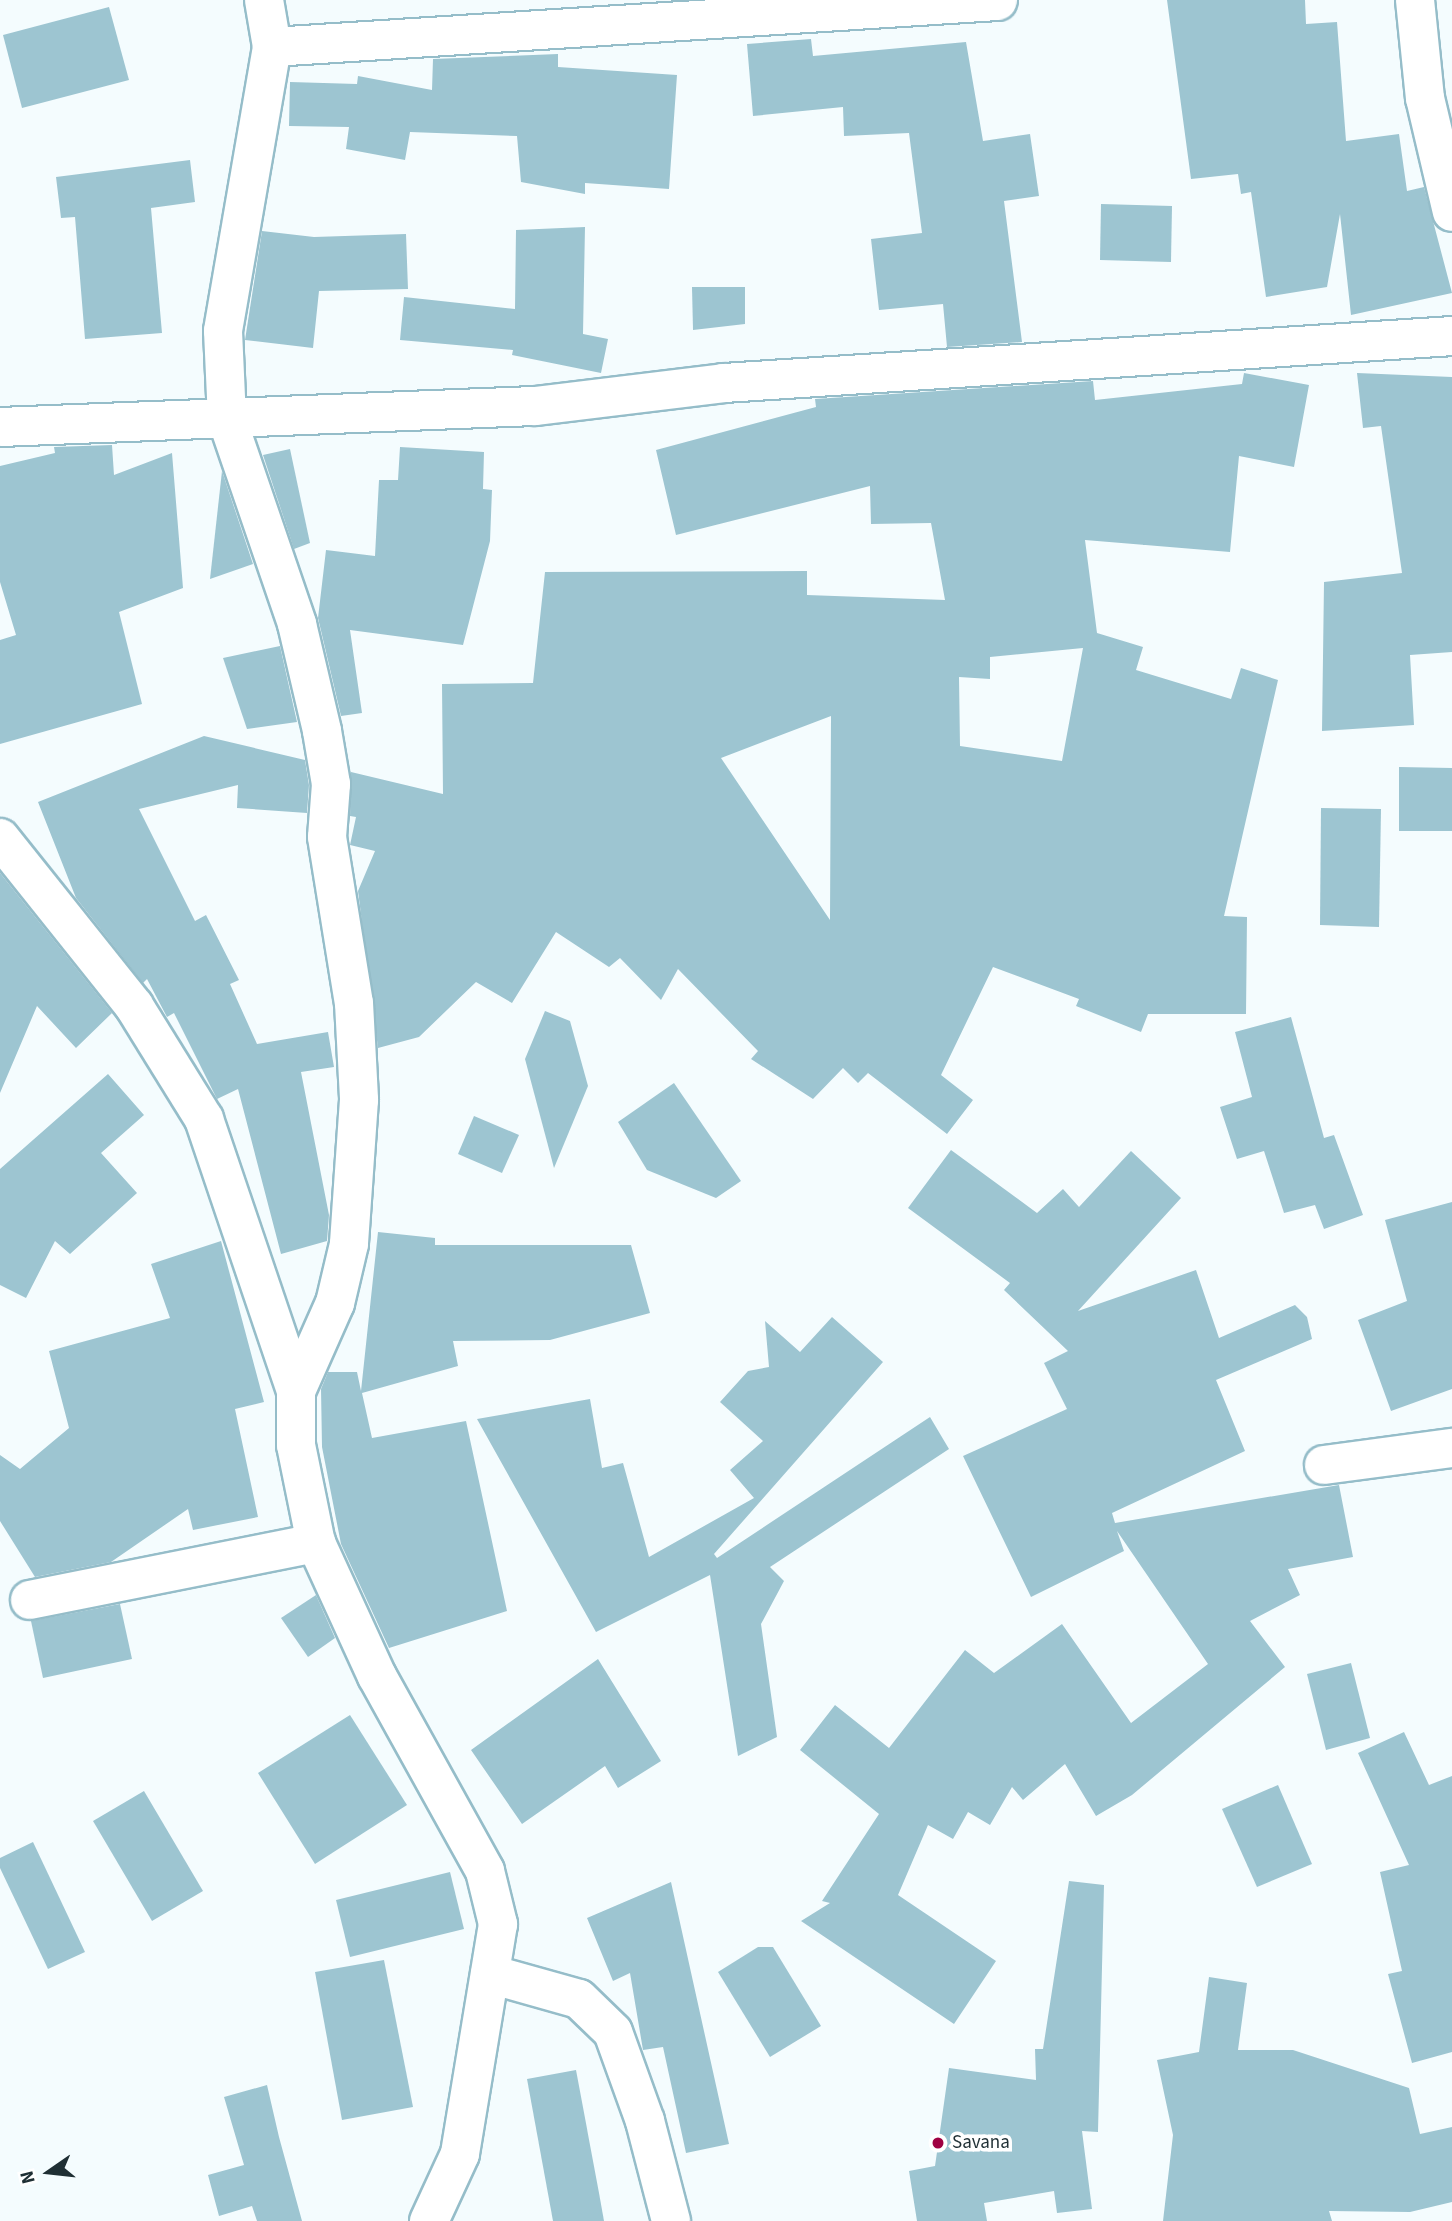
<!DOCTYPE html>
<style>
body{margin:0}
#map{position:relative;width:1452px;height:2221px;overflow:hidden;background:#f4fcfe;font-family:"Source Sans 3",sans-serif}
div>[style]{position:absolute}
.building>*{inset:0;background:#9dc5d1}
.roads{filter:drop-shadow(2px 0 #95bdc9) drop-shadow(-2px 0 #95bdc9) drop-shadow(0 2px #95bdc9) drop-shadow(0 -2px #95bdc9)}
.minor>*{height:38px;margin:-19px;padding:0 19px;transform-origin:19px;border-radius:19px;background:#fff}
.dots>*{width:19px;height:19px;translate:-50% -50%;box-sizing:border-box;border:4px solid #fff;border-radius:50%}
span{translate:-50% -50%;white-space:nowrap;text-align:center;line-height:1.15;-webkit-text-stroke:7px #fff;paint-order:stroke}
.poi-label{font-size:19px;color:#1f2f34}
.left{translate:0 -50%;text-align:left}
.north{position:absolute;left:14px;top:2137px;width:70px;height:70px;-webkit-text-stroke:5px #fff;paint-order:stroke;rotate:256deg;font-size:19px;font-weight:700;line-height:28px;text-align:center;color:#1f2f34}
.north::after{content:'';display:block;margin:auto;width:24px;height:32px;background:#1f2f34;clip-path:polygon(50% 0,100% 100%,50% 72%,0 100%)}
</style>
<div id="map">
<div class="building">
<i style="clip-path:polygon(1167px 0,1305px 0,1306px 24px,1337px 22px,1346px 141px,1399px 134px,1407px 191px,1424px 187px,1452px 293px,1351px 315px,1340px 214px,1327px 287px,1266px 297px,1251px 192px,1241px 194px,1238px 174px,1191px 179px)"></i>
<i style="clip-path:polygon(109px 7px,129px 80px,22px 108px,3px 35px)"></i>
<i style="clip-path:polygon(811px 39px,813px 56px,966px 42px,983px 141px,1030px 134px,1039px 196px,1004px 201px,1022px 342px,947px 347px,943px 304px,879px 310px,871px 239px,922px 233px,909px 133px,844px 136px,843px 107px,753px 116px,747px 44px)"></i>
<i style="clip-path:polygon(558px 54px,558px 67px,677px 75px,669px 189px,585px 183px,585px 194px,521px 182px,517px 136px,410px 132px,405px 160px,346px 149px,349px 127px,289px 126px,290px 82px,357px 84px,358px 76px,432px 90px,433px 59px)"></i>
<i style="clip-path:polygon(190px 160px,195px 202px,151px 208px,162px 333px,85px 339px,75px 217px,61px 218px,56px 177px)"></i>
<i style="clip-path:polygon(1101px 204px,1172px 206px,1171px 262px,1100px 260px)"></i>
<i style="clip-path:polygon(585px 227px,583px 334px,608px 339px,601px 373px,512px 355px,513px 350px,400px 340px,404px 297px,515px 309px,516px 230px)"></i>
<i style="clip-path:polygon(262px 231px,314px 237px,406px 234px,408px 289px,319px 291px,313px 348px,245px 340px)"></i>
<i style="clip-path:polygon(692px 287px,745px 287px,745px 324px,693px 330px)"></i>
<i style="clip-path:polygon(evenodd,1244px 373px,1309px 385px,1294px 467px,1239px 456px,1230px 552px,1085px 540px,1097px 633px,1143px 647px,1136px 670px,1231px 699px,1241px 668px,1278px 680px,1224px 916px,1247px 917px,1246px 1014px,1148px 1014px,1141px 1032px,1076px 1006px,1079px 999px,993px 967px,941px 1075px,973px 1100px,947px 1134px,868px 1073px,858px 1083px,843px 1068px,813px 1099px,751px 1059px,758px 1051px,678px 969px,661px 1000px,620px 958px,609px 967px,556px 932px,512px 1003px,476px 982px,419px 1037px,378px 1048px,358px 891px,375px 851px,350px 845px,356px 817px,350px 816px,351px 772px,443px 794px,442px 684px,533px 683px,545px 572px,807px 571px,807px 595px,945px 600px,931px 523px,871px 524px,870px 486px,676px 535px,656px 450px,816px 407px,815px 399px,1093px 381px,1095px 400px,1242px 384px,1244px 373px,1083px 648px,1062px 761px,960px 746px,959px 677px,990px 679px,990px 657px,1083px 648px,1244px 373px,831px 716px,830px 920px,721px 758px,831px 716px)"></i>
<i style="clip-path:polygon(1357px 373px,1452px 377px,1452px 652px,1410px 655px,1414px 725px,1322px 731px,1324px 582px,1402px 573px,1381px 426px,1363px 428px)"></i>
<i style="clip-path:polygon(112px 445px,114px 475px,172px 453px,183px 588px,119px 612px,142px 704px,0 744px,0 640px,16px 635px,0 582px,0 466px,55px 453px,54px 447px)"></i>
<i style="clip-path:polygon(400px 447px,484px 452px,483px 489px,492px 490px,490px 541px,463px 645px,350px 630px,362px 713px,341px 716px,318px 618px,326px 550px,375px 556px,379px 480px,398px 480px)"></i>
<i style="clip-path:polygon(290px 449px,310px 543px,294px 549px,263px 455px)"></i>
<i style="clip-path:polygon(222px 471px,253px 564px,210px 579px)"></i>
<i style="clip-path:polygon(280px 646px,297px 722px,247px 729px,223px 658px)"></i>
<i style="clip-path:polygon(204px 736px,305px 760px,309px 785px,307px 813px,237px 808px,238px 785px,139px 809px,195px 921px,206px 915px,239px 980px,230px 984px,257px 1044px,328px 1032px,334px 1067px,301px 1072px,329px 1215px,327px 1241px,281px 1254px,238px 1089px,217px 1099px,174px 1013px,167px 1017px,147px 979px,143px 983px,76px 898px,38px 802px)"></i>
<i style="clip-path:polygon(1399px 767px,1452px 768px,1452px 831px,1399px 831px)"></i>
<i style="clip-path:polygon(1321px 808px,1381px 809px,1379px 927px,1320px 925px)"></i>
<i style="clip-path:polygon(0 873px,112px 1013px,76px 1048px,37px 1006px,0 1093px)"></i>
<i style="clip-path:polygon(545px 1011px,570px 1021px,588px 1086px,554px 1168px,525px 1059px)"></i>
<i style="clip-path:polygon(1291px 1017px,1324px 1138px,1334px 1135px,1363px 1215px,1324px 1229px,1315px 1205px,1284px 1213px,1264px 1151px,1237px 1159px,1220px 1107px,1252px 1097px,1235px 1032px)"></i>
<i style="clip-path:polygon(108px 1074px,144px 1115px,101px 1153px,137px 1193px,70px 1254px,55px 1241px,26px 1298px,0 1285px,0 1169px)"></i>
<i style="clip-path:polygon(674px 1083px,741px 1181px,716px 1198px,647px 1170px,618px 1122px)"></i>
<i style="clip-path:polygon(474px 1116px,519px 1135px,502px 1173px,458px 1154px)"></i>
<i style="clip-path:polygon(951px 1150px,1037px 1213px,1063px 1189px,1079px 1207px,1131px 1151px,1181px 1198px,1078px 1311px,1196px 1270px,1219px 1338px,1295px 1305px,1307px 1317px,1312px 1339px,1216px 1380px,1245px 1451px,1112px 1513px,1115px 1523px,1339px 1485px,1353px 1557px,1288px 1569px,1300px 1595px,1250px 1621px,1285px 1667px,1132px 1795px,1096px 1816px,1065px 1764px,1023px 1800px,1012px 1787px,990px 1825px,968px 1812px,953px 1839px,928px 1825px,898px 1895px,996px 1961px,954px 2024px,801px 1921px,830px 1903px,822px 1901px,879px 1814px,800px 1750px,835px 1705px,889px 1748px,965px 1650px,994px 1673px,1062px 1624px,1131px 1723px,1208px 1664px,1117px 1531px,1124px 1551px,1031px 1597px,963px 1456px,1067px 1409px,1044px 1363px,1068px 1351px,1004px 1290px,1010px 1283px,908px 1208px)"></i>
<i style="clip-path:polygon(1452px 1202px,1452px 1389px,1391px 1411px,1358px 1320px,1407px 1301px,1385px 1220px)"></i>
<i style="clip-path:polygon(378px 1232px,435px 1238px,435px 1245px,631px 1245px,650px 1313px,550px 1340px,453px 1341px,458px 1366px,362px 1393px,372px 1438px,466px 1421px,507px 1611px,389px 1648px,341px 1544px,322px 1447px,321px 1389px,328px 1372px,357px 1372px,361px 1391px)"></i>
<i style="clip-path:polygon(221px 1241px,264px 1402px,235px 1409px,258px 1517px,193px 1530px,188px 1509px,111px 1562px,35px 1577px,0 1521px,0 1455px,20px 1469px,69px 1428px,49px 1351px,170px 1318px,151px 1264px)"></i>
<i style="clip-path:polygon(832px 1317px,883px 1362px,714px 1554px,717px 1558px,930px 1417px,949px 1449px,770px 1567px,784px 1581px,761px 1624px,777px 1737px,738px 1756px,710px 1575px,596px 1632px,477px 1419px,590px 1399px,602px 1468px,623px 1463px,649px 1557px,754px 1498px,730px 1470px,763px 1441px,720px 1402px,748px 1371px,769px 1367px,765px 1321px,800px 1352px)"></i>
<i style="clip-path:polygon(316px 1595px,335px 1638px,308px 1657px,281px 1618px)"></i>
<i style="clip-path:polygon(120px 1604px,132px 1659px,43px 1678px,31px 1621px)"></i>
<i style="clip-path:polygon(598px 1659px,661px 1761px,618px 1788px,605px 1766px,522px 1824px,471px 1750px)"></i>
<i style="clip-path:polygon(1351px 1663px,1370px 1738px,1326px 1750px,1307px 1674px)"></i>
<i style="clip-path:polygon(350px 1715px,407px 1805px,315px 1864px,258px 1773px)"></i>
<i style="clip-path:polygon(1404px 1732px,1429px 1785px,1452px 1776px,1452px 2052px,1412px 2063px,1388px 1974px,1402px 1971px,1380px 1872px,1409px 1865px,1358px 1753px)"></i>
<i style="clip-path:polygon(1278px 1785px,1312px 1864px,1257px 1887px,1222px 1809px)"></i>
<i style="clip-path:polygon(144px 1791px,203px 1891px,152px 1921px,93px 1821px)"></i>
<i style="clip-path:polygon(33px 1842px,85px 1952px,48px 1969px,0 1868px,0 1858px)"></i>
<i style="clip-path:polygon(450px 1872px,464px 1929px,350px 1957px,336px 1900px)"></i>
<i style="clip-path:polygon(1069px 1881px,1104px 1885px,1098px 2132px,1082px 2131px,1092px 2209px,1057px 2213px,1054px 2191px,984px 2203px,987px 2221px,917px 2221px,909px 2171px,935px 2166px,949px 2068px,1036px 2080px,1035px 2049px,1043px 2049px)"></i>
<i style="clip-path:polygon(671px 1882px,729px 2144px,686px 2153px,663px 2047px,643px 2050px,630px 1973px,613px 1981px,587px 1918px)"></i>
<i style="clip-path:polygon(758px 1947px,773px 1947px,821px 2026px,770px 2057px,718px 1972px)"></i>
<i style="clip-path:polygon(384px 1960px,413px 2107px,342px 2120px,315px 1972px)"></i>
<i style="clip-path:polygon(1209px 1977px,1247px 1983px,1238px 2050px,1293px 2050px,1409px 2088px,1420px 2134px,1452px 2127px,1452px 2202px,1410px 2212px,1329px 2211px,1332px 2221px,1163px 2221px,1173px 2135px,1157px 2060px,1199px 2052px)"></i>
<i style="clip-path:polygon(576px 2070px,599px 2193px,604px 2221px,553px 2221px,527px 2079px)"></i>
<i style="clip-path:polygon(267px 2085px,279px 2137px,302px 2221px,257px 2221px,252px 2206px,219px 2216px,208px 2175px,244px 2165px,224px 2097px)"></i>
</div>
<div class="roads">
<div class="minor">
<i style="left:264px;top:0;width:48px;rotate:80.3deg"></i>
<i style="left:272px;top:47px;width:288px;rotate:99.8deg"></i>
<i style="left:223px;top:331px;width:88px;rotate:87.4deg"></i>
<i style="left:227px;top:419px;width:217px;rotate:71.1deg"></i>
<i style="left:297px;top:624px;width:110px;rotate:76.8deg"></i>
<i style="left:322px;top:731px;width:54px;rotate:80.4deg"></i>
<i style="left:331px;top:784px;width:53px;rotate:94.3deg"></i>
<i style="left:327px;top:837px;width:168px;rotate:80.8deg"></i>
<i style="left:354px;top:1003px;width:97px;rotate:87deg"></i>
<i style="left:359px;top:1100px;width:144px;rotate:94deg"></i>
<i style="left:349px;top:1244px;width:61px;rotate:103.3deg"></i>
<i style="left:335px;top:1303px;width:96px;rotate:113.9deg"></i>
<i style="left:296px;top:1391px;width:54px;rotate:90deg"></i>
<i style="left:296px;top:1445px;width:100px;rotate:78.5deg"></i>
<i style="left:316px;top:1543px;width:146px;rotate:65.4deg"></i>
<i style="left:377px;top:1676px;width:223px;rotate:61deg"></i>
<i style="left:485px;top:1871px;width:55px;rotate:76.2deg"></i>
<i style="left:498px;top:1924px;width:233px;rotate:99.4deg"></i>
<i style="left:460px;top:2154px;width:74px;rotate:114.8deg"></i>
<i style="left:1415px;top:0;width:99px;rotate:84.2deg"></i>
<i style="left:1425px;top:98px;width:117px;rotate:76.7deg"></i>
<i style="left:272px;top:47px;width:727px;rotate:-3.63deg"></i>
<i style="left:0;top:427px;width:535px;rotate:-2.25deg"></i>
<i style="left:535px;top:406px;width:190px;rotate:-6.9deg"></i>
<i style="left:724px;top:383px;width:730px;rotate:-3.69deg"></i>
<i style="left:0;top:838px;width:215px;rotate:51.4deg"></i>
<i style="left:134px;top:1006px;width:133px;rotate:58.2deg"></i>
<i style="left:204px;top:1119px;width:287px;rotate:71.3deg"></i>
<i style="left:1324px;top:1465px;width:129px;rotate:-7.6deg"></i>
<i style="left:30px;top:1600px;width:292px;rotate:-11.3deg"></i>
<i style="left:490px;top:1974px;width:92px;rotate:15.7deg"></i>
<i style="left:579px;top:1999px;width:47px;rotate:44.1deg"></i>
<i style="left:613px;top:2032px;width:95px;rotate:70.2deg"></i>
<i style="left:645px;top:2121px;width:103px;rotate:75.4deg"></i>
</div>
</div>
<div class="dots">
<i style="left:938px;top:2143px;background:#9f0142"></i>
</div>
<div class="poi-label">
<span class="left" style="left:952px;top:2143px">Savana</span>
</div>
<div class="north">N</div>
</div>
